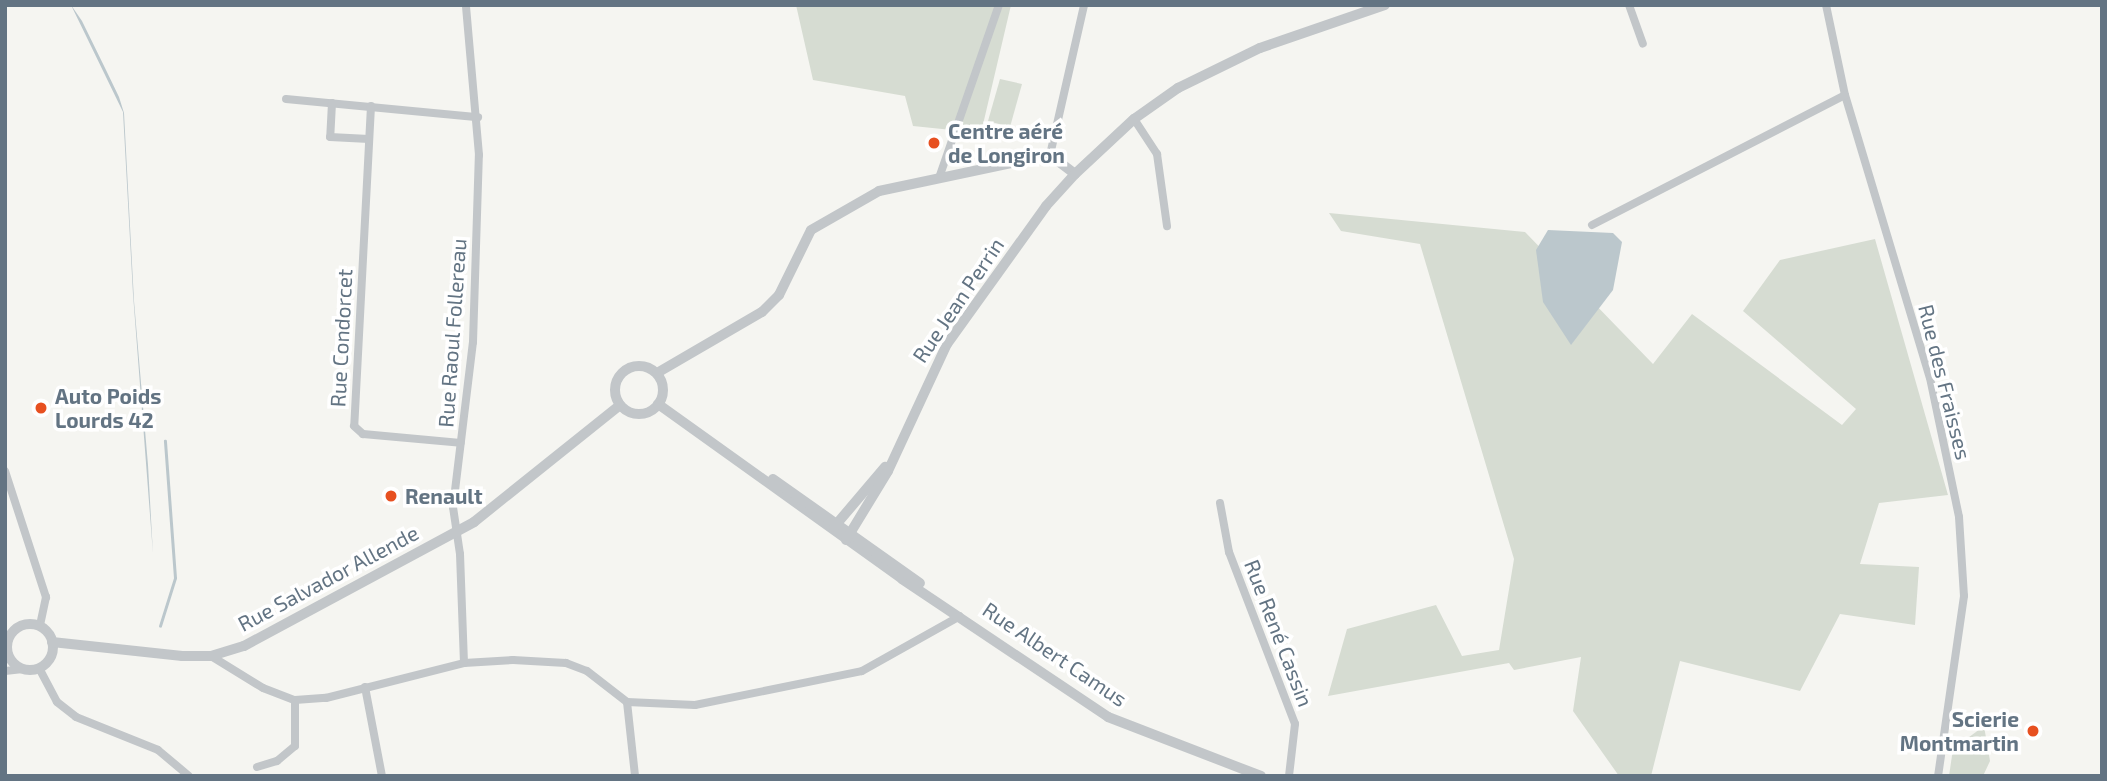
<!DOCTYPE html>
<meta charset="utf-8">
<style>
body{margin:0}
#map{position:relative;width:2107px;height:781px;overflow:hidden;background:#f5f5f1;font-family:"Exo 2",sans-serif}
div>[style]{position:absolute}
.green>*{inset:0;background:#d6dcd2}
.water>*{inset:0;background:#bbc7cc}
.stream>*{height:2.5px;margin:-1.25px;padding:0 1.25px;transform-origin:1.25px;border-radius:1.25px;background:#bbc7cc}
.minor>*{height:8px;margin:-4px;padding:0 4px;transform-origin:4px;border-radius:4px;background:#c2c6c9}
.tertiary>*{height:10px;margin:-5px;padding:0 5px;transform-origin:5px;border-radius:5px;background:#c2c6c9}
.tertiary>.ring{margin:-5px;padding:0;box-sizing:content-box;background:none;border:10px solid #c2c6c9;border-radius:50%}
.dots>*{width:19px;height:19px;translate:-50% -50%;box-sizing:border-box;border:4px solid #fff;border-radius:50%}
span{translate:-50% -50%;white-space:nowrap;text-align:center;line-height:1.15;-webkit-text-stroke:7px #fff;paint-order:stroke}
.poi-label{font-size:21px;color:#637483;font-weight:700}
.left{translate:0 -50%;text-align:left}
.right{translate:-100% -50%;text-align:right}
.street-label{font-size:21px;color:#637483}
.frame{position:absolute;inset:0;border:7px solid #637483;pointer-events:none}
</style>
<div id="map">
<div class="green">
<i style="clip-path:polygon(796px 5px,1011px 5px,981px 133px,913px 126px,905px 96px,813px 80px)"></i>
<i style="clip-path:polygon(1000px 79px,1022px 84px,1010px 127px,988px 121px)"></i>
<i style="clip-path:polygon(1329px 213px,1525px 232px,1653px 364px,1692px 314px,1842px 425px,1856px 409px,1743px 311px,1780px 260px,1875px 239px,1948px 495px,1879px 503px,1860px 564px,1919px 567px,1915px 625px,1840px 614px,1800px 691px,1680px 661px,1651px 776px,1619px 776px,1573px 711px,1581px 657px,1514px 670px,1509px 663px,1328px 696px,1347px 629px,1436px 605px,1462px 656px,1499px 650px,1514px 559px,1420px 244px,1341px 231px)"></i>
<i style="clip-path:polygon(1984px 726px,1990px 761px,1983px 776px,1949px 776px,1953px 749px)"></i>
</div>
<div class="water">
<i style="clip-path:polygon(71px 5px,82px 21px,106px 70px,119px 97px,124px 113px,134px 301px,148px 465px,153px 554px,133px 294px,123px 112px)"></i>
<i style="clip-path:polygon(1548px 230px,1613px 233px,1622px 242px,1613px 290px,1571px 345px,1543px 302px,1536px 250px)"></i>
</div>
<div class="stream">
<i style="left:160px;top:626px;width:50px;rotate:-72.6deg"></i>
<i style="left:175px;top:578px;width:137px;rotate:-94.2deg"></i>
</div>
<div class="minor">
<i style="left:1629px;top:5px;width:41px;rotate:70.3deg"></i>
<i style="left:1826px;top:5px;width:92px;rotate:78.1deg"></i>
<i style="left:1845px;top:95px;width:295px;rotate:73.3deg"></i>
<i style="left:1930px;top:378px;width:142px;rotate:78.2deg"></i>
<i style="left:1959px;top:517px;width:79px;rotate:86.4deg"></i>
<i style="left:1964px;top:596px;width:182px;rotate:98.2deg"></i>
<i style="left:286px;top:99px;width:193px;rotate:5.4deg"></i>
<i style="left:332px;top:103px;width:34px;rotate:93deg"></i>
<i style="left:330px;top:137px;width:39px;rotate:3deg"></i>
<i style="left:371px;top:106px;width:320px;rotate:93deg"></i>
<i style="left:354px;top:426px;width:12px;rotate:42deg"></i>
<i style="left:363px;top:434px;width:98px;rotate:5.2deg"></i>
<i style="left:1134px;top:119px;width:42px;rotate:56.7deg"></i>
<i style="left:1157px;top:154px;width:73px;rotate:82.1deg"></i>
<i style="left:1050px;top:155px;width:154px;rotate:-77.2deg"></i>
<i style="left:939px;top:178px;width:183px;rotate:-70.9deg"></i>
<i style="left:1592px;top:225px;width:284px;rotate:-27.2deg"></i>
<i style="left:5px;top:471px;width:133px;rotate:72deg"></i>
<i style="left:46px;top:597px;width:30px;rotate:102deg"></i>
<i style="left:1220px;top:503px;width:50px;rotate:79.6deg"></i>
<i style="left:1229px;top:552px;width:184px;rotate:69deg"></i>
<i style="left:1295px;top:724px;width:52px;rotate:96.6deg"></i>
<i style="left:5px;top:649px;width:1px;rotate:-45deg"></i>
<i style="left:211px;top:656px;width:61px;rotate:31.6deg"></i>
<i style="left:263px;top:688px;width:34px;rotate:21deg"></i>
<i style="left:295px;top:700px;width:31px;rotate:-4deg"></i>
<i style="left:326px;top:698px;width:142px;rotate:-14.2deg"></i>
<i style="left:464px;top:663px;width:49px;rotate:-3.5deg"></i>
<i style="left:513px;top:660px;width:53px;rotate:3.2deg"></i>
<i style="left:566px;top:663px;width:22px;rotate:21deg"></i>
<i style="left:587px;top:671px;width:51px;rotate:37.8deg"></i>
<i style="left:627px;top:702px;width:68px;rotate:2.5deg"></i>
<i style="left:695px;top:705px;width:170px;rotate:-11.5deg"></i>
<i style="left:862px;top:671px;width:112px;rotate:-29.3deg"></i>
<i style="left:464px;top:663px;width:109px;rotate:-92.1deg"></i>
<i style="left:460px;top:554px;width:48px;rotate:-98.5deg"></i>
<i style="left:453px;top:507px;width:166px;rotate:-83.1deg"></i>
<i style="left:473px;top:342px;width:187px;rotate:-88.2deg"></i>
<i style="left:479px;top:155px;width:151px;rotate:-95deg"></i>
<i style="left:39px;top:668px;width:38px;rotate:62deg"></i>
<i style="left:57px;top:702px;width:24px;rotate:38deg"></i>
<i style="left:76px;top:717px;width:88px;rotate:21.9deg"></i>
<i style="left:158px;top:750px;width:40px;rotate:40deg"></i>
<i style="left:5px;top:671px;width:18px;rotate:-6deg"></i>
<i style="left:365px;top:687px;width:91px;rotate:79.2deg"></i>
<i style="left:627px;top:702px;width:74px;rotate:83.8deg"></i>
<i style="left:257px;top:767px;width:21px;rotate:-17deg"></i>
<i style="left:277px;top:761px;width:23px;rotate:-40deg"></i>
<i style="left:295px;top:746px;width:46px;rotate:-90deg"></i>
</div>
<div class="tertiary">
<i class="ring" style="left:615px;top:366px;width:38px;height:38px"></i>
<i style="left:657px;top:373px;width:121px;rotate:-30.2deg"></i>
<i style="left:762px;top:312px;width:24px;rotate:-45deg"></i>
<i style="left:779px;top:295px;width:72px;rotate:-63.8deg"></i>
<i style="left:811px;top:230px;width:78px;rotate:-29.8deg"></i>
<i style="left:879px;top:191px;width:175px;rotate:-11.9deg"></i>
<i style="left:1050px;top:155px;width:31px;rotate:37deg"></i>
<i style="left:658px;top:404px;width:300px;rotate:35.6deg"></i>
<i style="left:902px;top:579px;width:248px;rotate:33.8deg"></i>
<i style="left:1108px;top:717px;width:164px;rotate:21.1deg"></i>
<i style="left:773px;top:479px;width:180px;rotate:35.3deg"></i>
<i style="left:834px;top:527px;width:79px;rotate:-49.6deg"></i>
<i style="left:846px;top:540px;width:81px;rotate:-58.7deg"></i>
<i style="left:888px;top:471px;width:140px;rotate:-65.1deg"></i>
<i style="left:947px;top:344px;width:170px;rotate:-54.3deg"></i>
<i style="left:1046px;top:206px;width:43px;rotate:-47.8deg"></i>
<i style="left:1075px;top:174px;width:81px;rotate:-43deg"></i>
<i style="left:1134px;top:119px;width:54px;rotate:-35.2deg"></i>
<i style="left:1178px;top:88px;width:91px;rotate:-26deg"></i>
<i style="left:1260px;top:48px;width:132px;rotate:-19deg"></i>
<i class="ring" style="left:7px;top:624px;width:36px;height:36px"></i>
<i style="left:52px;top:642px;width:131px;rotate:6.1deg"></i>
<i style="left:182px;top:656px;width:29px"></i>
<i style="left:211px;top:656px;width:34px;rotate:-17deg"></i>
<i style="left:244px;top:646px;width:261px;rotate:-28.3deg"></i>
<i style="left:474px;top:522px;width:187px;rotate:-38.7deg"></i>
</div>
<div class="dots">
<i style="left:934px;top:143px;background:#e75020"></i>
<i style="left:41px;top:408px;background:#e75020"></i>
<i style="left:391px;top:496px;background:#e75020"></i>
<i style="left:2033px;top:731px;background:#e75020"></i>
</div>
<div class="poi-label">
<span class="left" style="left:948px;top:143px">Centre aéré<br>de Longiron</span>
<span class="left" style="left:55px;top:408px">Auto Poids<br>Lourds 42</span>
<span class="left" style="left:405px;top:496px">Renault</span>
<span class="right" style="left:2019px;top:731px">Scierie<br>Montmartin</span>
</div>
<div class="street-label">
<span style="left:958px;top:300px;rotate:-56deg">Rue Jean Perrin</span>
<span style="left:452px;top:333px;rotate:-86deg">Rue Raoul Follereau</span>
<span style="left:341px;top:338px;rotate:-87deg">Rue Condorcet</span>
<span style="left:1945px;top:382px;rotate:76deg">Rue des Fraisses</span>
<span style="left:328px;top:578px;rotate:-28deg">Rue Salvador Allende</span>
<span style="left:1279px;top:633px;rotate:69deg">Rue René Cassin</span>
<span style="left:1055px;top:654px;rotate:34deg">Rue Albert Camus</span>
</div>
<div class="frame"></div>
</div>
